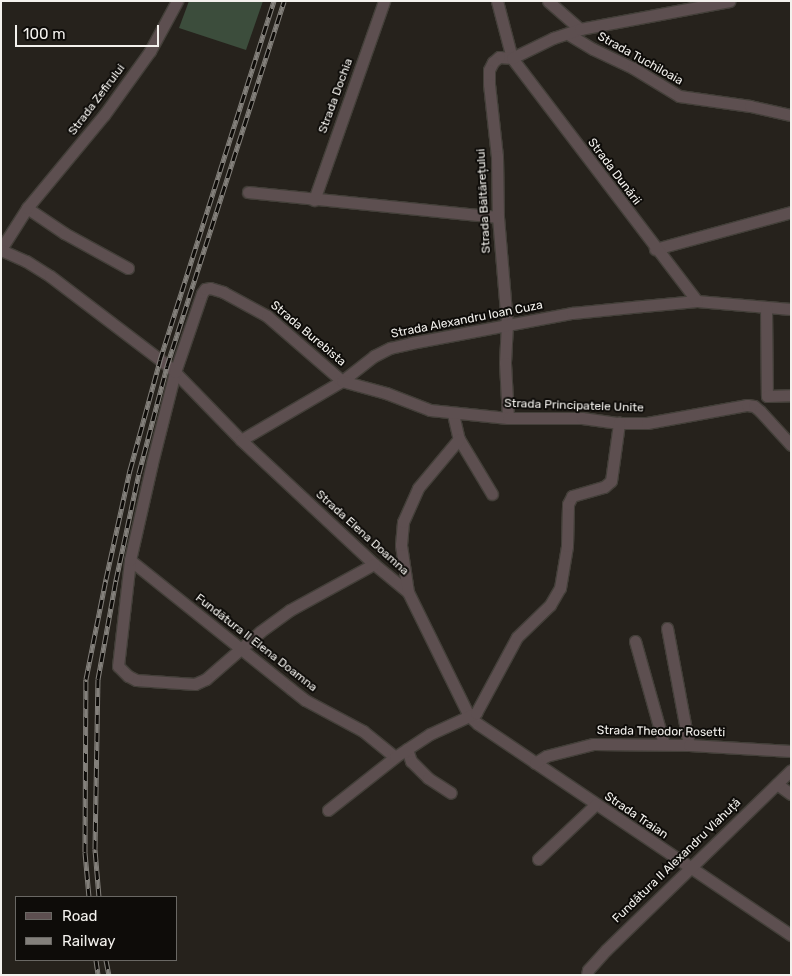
<!DOCTYPE html>
<meta charset="utf-8">
<style>
body{margin:0}
#map{position:relative;width:792px;height:976px;overflow:hidden;background:#26221c;font-family:Rubik,sans-serif}
div>[style]{position:absolute}
.green>*{inset:0;background:#3c4d3c}
.roads{filter:drop-shadow(1px 0 #433f39) drop-shadow(-1px 0 #433f39) drop-shadow(0 1px #433f39) drop-shadow(0 -1px #433f39)}
.minor>*{height:11px;margin:-5.5px;padding:0 5.5px;transform-origin:5.5px;border-radius:5.5px;background:#5d4f50}
.rail>*{height:5px;margin-top:-2.5px;transform-origin:0;background:repeating-linear-gradient(90deg,#0e0c09 0 9px,#83807b 0 18px);box-sizing:border-box;border-block:1px solid #83807b}
span{translate:-50% -50%;white-space:nowrap;text-align:center;line-height:1.15;-webkit-text-stroke:4px #0e0c09;paint-order:stroke}
.street-label{font-size:12px;color:#f3f1ed}
.frame{position:absolute;inset:0;border:2px solid #f3f1ed;pointer-events:none}
.legend{position:absolute;left:15px;top:896px;width:162px;height:65px;box-sizing:border-box;background:#0e0c09;border:1px solid #6a6864;margin:0;padding:6px 9px;list-style:none;font-size:15px;color:#f3f1ed}
.legend li{display:flex;align-items:center;gap:10px;height:25px}
.legend b{width:25px;border:1px solid #6a6864}
.scale{position:absolute;left:15px;top:25px;width:144px;height:22px;box-sizing:border-box;border:2px solid #f3f1ed;border-top:0;padding-left:6px;font-size:15px;line-height:18px;white-space:nowrap;color:#f3f1ed;-webkit-text-stroke:4px #0e0c09;paint-order:stroke}
</style>
<div id="map">
<div class="green">
<i style="clip-path:polygon(189px 1px,263px 1px,246px 50px,179px 28px)"></i>
</div>
<div class="roads">
<div class="minor">
<i style="left:497px;top:1px;width:59px;rotate:75.3deg"></i>
<i style="left:512px;top:58px;width:13px;rotate:-176deg"></i>
<i style="left:499px;top:57px;width:8px;rotate:140deg"></i>
<i style="left:493px;top:62px;width:9px;rotate:117deg"></i>
<i style="left:489px;top:70px;width:14px;rotate:90deg"></i>
<i style="left:489px;top:84px;width:72px;rotate:83.7deg"></i>
<i style="left:497px;top:156px;width:61px;rotate:89.1deg"></i>
<i style="left:498px;top:217px;width:107px;rotate:85.2deg"></i>
<i style="left:507px;top:324px;width:39px;rotate:93deg"></i>
<i style="left:505px;top:363px;width:55px;rotate:86.9deg"></i>
<i style="left:548px;top:1px;width:43px;rotate:41.2deg"></i>
<i style="left:568px;top:34px;width:29px;rotate:31deg"></i>
<i style="left:593px;top:49px;width:44px;rotate:25.4deg"></i>
<i style="left:633px;top:68px;width:54px;rotate:31.3deg"></i>
<i style="left:679px;top:96px;width:72px;rotate:8deg"></i>
<i style="left:750px;top:106px;width:42px;rotate:12.4deg"></i>
<i style="left:248px;top:192px;width:251px;rotate:5.7deg"></i>
<i style="left:314px;top:200px;width:211px;rotate:-70.6deg"></i>
<i style="left:27px;top:208px;width:45px;rotate:34deg"></i>
<i style="left:64px;top:233px;width:73px;rotate:28.7deg"></i>
<i style="left:1px;top:249px;width:49px;rotate:-57.6deg"></i>
<i style="left:27px;top:208px;width:121px;rotate:-50.4deg"></i>
<i style="left:104px;top:115px;width:79px;rotate:-54.3deg"></i>
<i style="left:150px;top:51px;width:57px;rotate:-61.6deg"></i>
<i style="left:655px;top:249px;width:141px;rotate:-15.2deg"></i>
<i style="left:1px;top:250px;width:27px;rotate:24deg"></i>
<i style="left:26px;top:261px;width:28px;rotate:32deg"></i>
<i style="left:50px;top:276px;width:153px;rotate:37.3deg"></i>
<i style="left:172px;top:369px;width:99px;rotate:45.8deg"></i>
<i style="left:241px;top:440px;width:117px;rotate:-30.3deg"></i>
<i style="left:342px;top:381px;width:41px;rotate:-38deg"></i>
<i style="left:374px;top:356px;width:18px;rotate:-27deg"></i>
<i style="left:390px;top:348px;width:22px;rotate:-13deg"></i>
<i style="left:411px;top:343px;width:164px;rotate:-10.6deg"></i>
<i style="left:572px;top:313px;width:71px;rotate:-5.6deg"></i>
<i style="left:643px;top:306px;width:54px;rotate:-5.3deg"></i>
<i style="left:697px;top:301px;width:94px;rotate:4.9deg"></i>
<i style="left:697px;top:301px;width:305px;rotate:-127.3deg"></i>
<i style="left:512px;top:58px;width:46px;rotate:-26deg"></i>
<i style="left:553px;top:38px;width:28px;rotate:-18deg"></i>
<i style="left:580px;top:29px;width:152px;rotate:-10.6deg"></i>
<i style="left:766px;top:307px;width:89px;rotate:89.4deg"></i>
<i style="left:767px;top:396px;width:24px;rotate:-2deg"></i>
<i style="left:453px;top:414px;width:26px;rotate:77deg"></i>
<i style="left:459px;top:439px;width:64px;rotate:59deg"></i>
<i style="left:241px;top:440px;width:182px;rotate:43deg"></i>
<i style="left:374px;top:564px;width:44px;rotate:39.5deg"></i>
<i style="left:408px;top:592px;width:138px;rotate:63.8deg"></i>
<i style="left:469px;top:716px;width:12px;rotate:42deg"></i>
<i style="left:478px;top:724px;width:377px;rotate:34deg"></i>
<i style="left:130px;top:560px;width:206px;rotate:38.7deg"></i>
<i style="left:291px;top:689px;width:18px;rotate:38deg"></i>
<i style="left:305px;top:700px;width:66px;rotate:28.1deg"></i>
<i style="left:363px;top:731px;width:41px;rotate:39.1deg"></i>
<i style="left:374px;top:564px;width:96px;rotate:151.3deg"></i>
<i style="left:290px;top:610px;width:37px;rotate:144deg"></i>
<i style="left:260px;top:632px;width:72px;rotate:139deg"></i>
<i style="left:206px;top:679px;width:12px;rotate:156deg"></i>
<i style="left:195px;top:684px;width:59px;rotate:-176.1deg"></i>
<i style="left:136px;top:680px;width:9px;rotate:-153deg"></i>
<i style="left:128px;top:676px;width:14px;rotate:-135deg"></i>
<i style="left:118px;top:666px;width:107px;rotate:-83.5deg"></i>
<i style="left:130px;top:560px;width:99px;rotate:-77.2deg"></i>
<i style="left:152px;top:463px;width:94px;rotate:-75.8deg"></i>
<i style="left:175px;top:372px;width:83px;rotate:-71.1deg"></i>
<i style="left:202px;top:293px;width:5px;rotate:-53deg"></i>
<i style="left:205px;top:289px;width:5px;rotate:-11deg"></i>
<i style="left:210px;top:288px;width:14px;rotate:17deg"></i>
<i style="left:223px;top:292px;width:50px;rotate:28.6deg"></i>
<i style="left:267px;top:316px;width:99px;rotate:40.9deg"></i>
<i style="left:342px;top:381px;width:46px;rotate:15.3deg"></i>
<i style="left:386px;top:393px;width:47px;rotate:21.1deg"></i>
<i style="left:430px;top:410px;width:78px;rotate:5.9deg"></i>
<i style="left:508px;top:418px;width:74px"></i>
<i style="left:582px;top:418px;width:37px;rotate:8deg"></i>
<i style="left:619px;top:423px;width:28px"></i>
<i style="left:647px;top:423px;width:102px;rotate:-10.2deg"></i>
<i style="left:747px;top:405px;width:7px;rotate:8deg"></i>
<i style="left:754px;top:406px;width:8px;rotate:40deg"></i>
<i style="left:760px;top:411px;width:46px;rotate:47.6deg"></i>
<i style="left:408px;top:592px;width:48px;rotate:-98.5deg"></i>
<i style="left:401px;top:545px;width:23px;rotate:-85deg"></i>
<i style="left:403px;top:522px;width:37px;rotate:-66deg"></i>
<i style="left:418px;top:488px;width:64px;rotate:-50.1deg"></i>
<i style="left:667px;top:628px;width:119px;rotate:79.4deg"></i>
<i style="left:635px;top:641px;width:107px;rotate:74.3deg"></i>
<i style="left:407px;top:749px;width:13px;rotate:72deg"></i>
<i style="left:411px;top:761px;width:24px;rotate:45deg"></i>
<i style="left:428px;top:778px;width:27px;rotate:33deg"></i>
<i style="left:535px;top:763px;width:13px;rotate:-32deg"></i>
<i style="left:546px;top:756px;width:49px;rotate:-14.3deg"></i>
<i style="left:593px;top:744px;width:96px;rotate:0.6deg"></i>
<i style="left:689px;top:745px;width:102px;rotate:3.4deg"></i>
<i style="left:777px;top:784px;width:17px;rotate:36deg"></i>
<i style="left:328px;top:810px;width:85px;rotate:-38.3deg"></i>
<i style="left:395px;top:757px;width:42px;rotate:-33.3deg"></i>
<i style="left:430px;top:734px;width:51px;rotate:-24.5deg"></i>
<i style="left:476px;top:713px;width:86px;rotate:-61.7deg"></i>
<i style="left:517px;top:637px;width:46px;rotate:-44.1deg"></i>
<i style="left:550px;top:605px;width:20px;rotate:-60deg"></i>
<i style="left:560px;top:588px;width:43px;rotate:-80.5deg"></i>
<i style="left:567px;top:546px;width:42px;rotate:-88.6deg"></i>
<i style="left:568px;top:504px;width:9px;rotate:-63deg"></i>
<i style="left:572px;top:496px;width:33px;rotate:-16deg"></i>
<i style="left:604px;top:487px;width:9px;rotate:-41deg"></i>
<i style="left:611px;top:481px;width:59px;rotate:-82.1deg"></i>
<i style="left:538px;top:859px;width:79px;rotate:-43.5deg"></i>
<i style="left:587px;top:975px;width:5px;rotate:-79deg"></i>
<i style="left:588px;top:970px;width:27px;rotate:-48deg"></i>
<i style="left:606px;top:950px;width:258px;rotate:-44.2deg"></i>
</div>
</div>
<div class="rail">
<i style="left:89px;top:897px;width:45px;rotate:-95.1deg"></i>
<i style="left:85px;top:852px;width:173px;rotate:-89.7deg"></i>
<i style="left:86px;top:679px;width:102px;rotate:-78.7deg"></i>
<i style="left:106px;top:579px;width:112px;rotate:-77.6deg"></i>
<i style="left:130px;top:470px;width:114px;rotate:-74.7deg"></i>
<i style="left:160px;top:360px;width:377px;rotate:-72.4deg"></i>
<i style="left:99px;top:897px;width:48px;rotate:-94.8deg"></i>
<i style="left:95px;top:849px;width:170px;rotate:-89deg"></i>
<i style="left:98px;top:679px;width:101px;rotate:-79.7deg"></i>
<i style="left:116px;top:580px;width:109px;rotate:-77.9deg"></i>
<i style="left:139px;top:473px;width:111px;rotate:-75.3deg"></i>
<i style="left:167px;top:366px;width:383px;rotate:-72.2deg"></i>
<i style="left:96px;top:960px;width:15px;rotate:82deg"></i>
<i style="left:106px;top:960px;width:15px;rotate:79deg"></i>
</div>
<div class="street-label">
<span style="left:640px;top:59px;rotate:29deg">Strada Tuchiloaia</span>
<span style="left:336px;top:96px;rotate:-70deg">Strada Dochia</span>
<span style="left:97px;top:100px;rotate:-53deg">Strada Zefirului</span>
<span style="left:614px;top:172px;rotate:53deg">Strada Dunării</span>
<span style="left:484px;top:201px;rotate:-93deg">Strada Băltărețului</span>
<span style="left:467px;top:320px;rotate:-11deg">Strada Alexandru Ioan Cuza</span>
<span style="left:308px;top:334px;rotate:40deg">Strada Burebista</span>
<span style="left:574px;top:406px;rotate:2deg">Strada Principatele Unite</span>
<span style="left:362px;top:533px;rotate:42deg">Strada Elena Doamna</span>
<span style="left:256px;top:643px;rotate:38deg">Fundătura II Elena Doamna</span>
<span style="left:661px;top:732px;rotate:1deg">Strada Theodor Rosetti</span>
<span style="left:636px;top:816px;rotate:34deg">Strada Traian</span>
<span style="left:677px;top:861px;rotate:-44deg">Fundătura II Alexandru Vlahuță</span>
</div>
<div class="frame"></div>
<ul class="legend">
<li><b style="height:6px;background:#5d4f50"></b>Road</li>
<li><b style="height:6px;background:#83807b"></b>Railway</li>
</ul>
<div class="scale">100 m</div>
</div>
